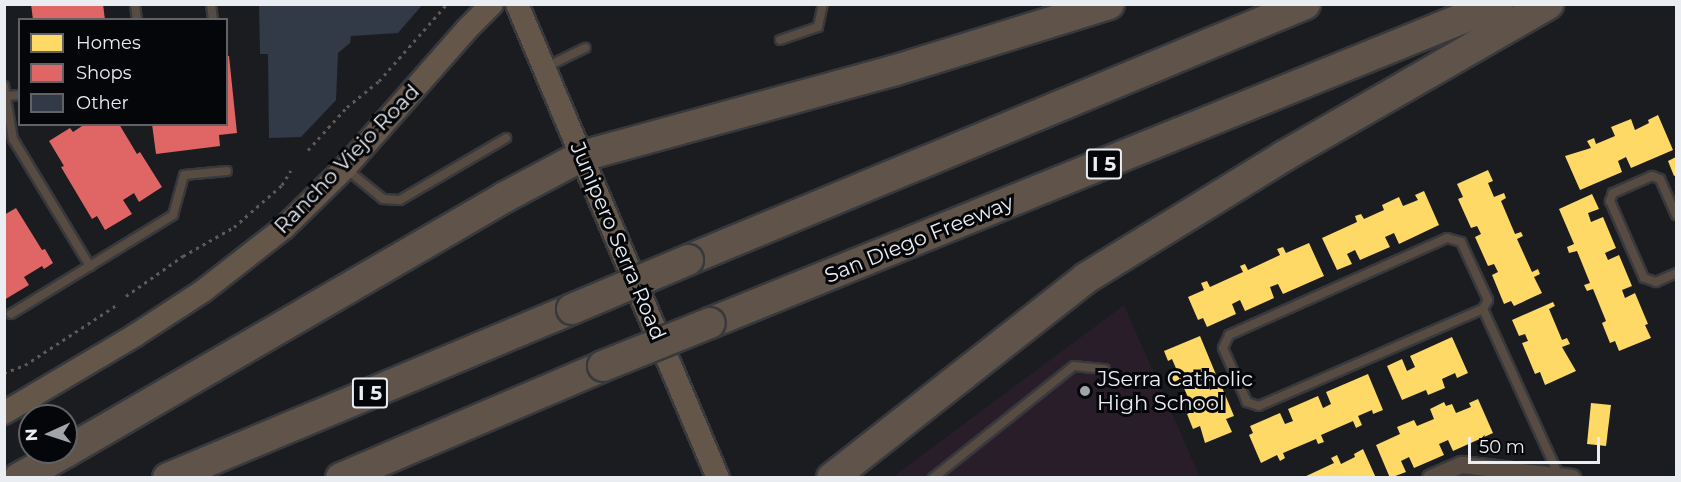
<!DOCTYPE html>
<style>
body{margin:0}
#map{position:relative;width:1681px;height:482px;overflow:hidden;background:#1a1c20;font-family:Montserrat,sans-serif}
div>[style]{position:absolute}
.education>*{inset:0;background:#281d28}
.homes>*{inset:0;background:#ffd966}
.shops>*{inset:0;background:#e06666}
.building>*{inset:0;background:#333a47}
.path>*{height:3px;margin-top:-1.5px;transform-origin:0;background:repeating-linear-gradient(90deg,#605955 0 3px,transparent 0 7.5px)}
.roads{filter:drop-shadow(2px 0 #38393d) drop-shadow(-2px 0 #38393d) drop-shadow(0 2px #38393d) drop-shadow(0 -2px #38393d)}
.lane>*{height:8px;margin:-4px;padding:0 4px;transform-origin:4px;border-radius:4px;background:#584c42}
.street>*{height:16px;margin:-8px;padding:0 8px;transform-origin:8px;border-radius:8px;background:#584c42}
.secondary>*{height:22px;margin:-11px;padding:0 11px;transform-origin:11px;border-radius:11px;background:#65564a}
.highway>*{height:30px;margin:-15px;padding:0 15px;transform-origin:15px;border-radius:15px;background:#60534a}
.bridges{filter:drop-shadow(2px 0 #38393d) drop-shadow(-2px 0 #38393d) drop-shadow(0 2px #38393d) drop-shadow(0 -2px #38393d)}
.highway-bridge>*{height:30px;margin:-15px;padding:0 15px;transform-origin:15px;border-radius:15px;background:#60534a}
.dots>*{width:16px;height:16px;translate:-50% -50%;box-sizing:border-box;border:3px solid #050609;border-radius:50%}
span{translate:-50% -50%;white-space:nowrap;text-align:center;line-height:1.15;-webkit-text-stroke:6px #050609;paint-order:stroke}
.shield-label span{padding:2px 4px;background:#050609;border:2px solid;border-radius:4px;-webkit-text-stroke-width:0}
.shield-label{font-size:20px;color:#eaedf2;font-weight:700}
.street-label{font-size:21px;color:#eaedf2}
.poi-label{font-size:21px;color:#eaedf2}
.left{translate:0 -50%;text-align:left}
.frame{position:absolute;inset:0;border:6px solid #eaedf2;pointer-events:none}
.legend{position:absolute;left:18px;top:18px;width:210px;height:108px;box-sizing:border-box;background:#050609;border:2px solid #616266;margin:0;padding:8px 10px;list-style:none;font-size:18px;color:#eaedf2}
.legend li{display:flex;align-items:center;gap:12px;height:30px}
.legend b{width:30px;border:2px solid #616266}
.north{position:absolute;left:18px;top:404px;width:60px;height:60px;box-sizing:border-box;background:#050609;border:2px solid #616266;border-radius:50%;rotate:267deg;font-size:16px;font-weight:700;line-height:24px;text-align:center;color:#eaedf2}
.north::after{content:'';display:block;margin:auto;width:21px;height:27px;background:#a1a4a8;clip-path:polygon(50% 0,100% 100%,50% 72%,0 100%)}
.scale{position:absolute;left:1468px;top:437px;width:132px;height:27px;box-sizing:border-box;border:3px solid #eaedf2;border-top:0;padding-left:8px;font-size:18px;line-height:21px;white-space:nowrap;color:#eaedf2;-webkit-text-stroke:4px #050609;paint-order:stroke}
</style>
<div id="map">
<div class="education">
<i style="clip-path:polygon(1124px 305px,1200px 477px,891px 478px)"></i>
</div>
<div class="homes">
<i style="clip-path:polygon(1658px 115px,1673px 150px,1631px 168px,1626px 157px,1618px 161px,1622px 172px,1580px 190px,1565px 156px,1591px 148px,1587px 141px,1594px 138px,1596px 144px,1615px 136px,1611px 127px,1631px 119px,1635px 130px,1649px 123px,1648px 120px)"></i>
<i style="clip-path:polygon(1676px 157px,1676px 175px,1674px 176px,1668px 161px)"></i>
<i style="clip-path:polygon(1488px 170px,1493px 181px,1488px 183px,1494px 197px,1504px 193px,1506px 198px,1501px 201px,1515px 234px,1521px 232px,1523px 236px,1517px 239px,1532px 272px,1538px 269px,1540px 274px,1534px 277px,1542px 293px,1514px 306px,1511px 301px,1504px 304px,1492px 275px,1498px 272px,1494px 264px,1488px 266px,1475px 237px,1481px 234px,1477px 226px,1471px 228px,1458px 199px,1463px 197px,1457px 184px)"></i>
<i style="clip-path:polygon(1424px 191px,1439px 225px,1399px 244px,1394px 233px,1385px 237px,1390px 247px,1360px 260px,1355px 250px,1347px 254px,1352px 264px,1337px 270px,1322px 238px,1357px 222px,1355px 216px,1361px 214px,1364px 219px,1384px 210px,1382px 205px,1399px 197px,1403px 206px,1418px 200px,1415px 195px)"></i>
<i style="clip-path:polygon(1592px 194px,1599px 209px,1588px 213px,1591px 222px,1603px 217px,1616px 248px,1605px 253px,1608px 260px,1619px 255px,1632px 286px,1622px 290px,1625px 298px,1635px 293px,1648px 324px,1645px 325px,1651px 338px,1619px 351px,1615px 341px,1610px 343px,1602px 323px,1606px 321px,1593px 289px,1587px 291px,1584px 285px,1590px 283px,1577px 251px,1569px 253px,1567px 247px,1574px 244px,1559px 209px)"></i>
<i style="clip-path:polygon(1309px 243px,1324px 276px,1283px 294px,1278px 284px,1270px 287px,1274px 298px,1245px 311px,1240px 300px,1232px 304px,1236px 314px,1207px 327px,1203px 318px,1198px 320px,1188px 297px,1204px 290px,1201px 283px,1207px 281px,1210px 287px,1243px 272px,1240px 266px,1245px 264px,1248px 270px,1280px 255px,1277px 249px,1283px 247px,1286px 253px)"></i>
<i style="clip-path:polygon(1553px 302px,1555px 306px,1549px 309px,1562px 340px,1567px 338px,1570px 344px,1562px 347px,1576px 371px,1545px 385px,1540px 372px,1535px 374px,1522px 343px,1528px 341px,1525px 334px,1519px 336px,1512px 320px)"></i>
<i style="clip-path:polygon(1200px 336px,1217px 377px,1207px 382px,1210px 390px,1221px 385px,1234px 416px,1226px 419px,1232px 432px,1205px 443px,1200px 426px,1193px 429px,1187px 414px,1194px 411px,1180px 379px,1174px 382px,1171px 376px,1178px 373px,1172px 359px,1168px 361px,1164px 351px)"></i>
<i style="clip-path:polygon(1452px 337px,1468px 373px,1457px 378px,1455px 373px,1442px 379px,1445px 388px,1428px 395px,1426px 390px,1402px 400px,1387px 366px,1402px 359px,1407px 371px,1415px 367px,1410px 356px)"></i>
<i style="clip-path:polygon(1368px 374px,1383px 410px,1373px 414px,1372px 410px,1358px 416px,1362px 425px,1356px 428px,1353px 421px,1321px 435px,1324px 442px,1318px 444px,1316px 439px,1283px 453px,1285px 458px,1280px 461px,1277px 455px,1261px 463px,1249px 435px,1253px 433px,1250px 426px,1280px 413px,1285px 424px,1293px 421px,1288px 409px,1318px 396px,1323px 408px,1331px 404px,1326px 392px)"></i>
<i style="clip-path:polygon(1478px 399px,1493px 433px,1453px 451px,1448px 440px,1439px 444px,1444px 455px,1414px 468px,1409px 457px,1401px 461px,1406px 472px,1390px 478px,1376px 445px,1400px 434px,1397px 427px,1414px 420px,1417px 426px,1434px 419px,1430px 409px,1444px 402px,1446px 406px,1452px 404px,1456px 413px,1471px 407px,1469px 403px)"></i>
<i style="clip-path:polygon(1591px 403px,1611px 405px,1606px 446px,1587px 444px)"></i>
<i style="clip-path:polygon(1363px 449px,1376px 478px,1302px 478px,1334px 463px,1331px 458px,1337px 455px,1341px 464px,1355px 457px,1354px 454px)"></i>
</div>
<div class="shops">
<i style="clip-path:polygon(31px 4px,103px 4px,105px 20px,33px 20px)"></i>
<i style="clip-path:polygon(226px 56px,229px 56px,237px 133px,219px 135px,220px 146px,156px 154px,152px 124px,226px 124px)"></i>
<i style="clip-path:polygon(85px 124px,119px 124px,137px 154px,140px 152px,162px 187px,139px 202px,134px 193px,123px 200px,132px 214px,105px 230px,97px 216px,92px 219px,61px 167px,64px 166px,49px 141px,70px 128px,73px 132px)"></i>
<i style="clip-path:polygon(16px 208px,42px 250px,45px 249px,53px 263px,44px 269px,42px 266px,24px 277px,29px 285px,4px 300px,4px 215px)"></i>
</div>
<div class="building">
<i style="clip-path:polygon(259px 4px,423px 4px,398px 33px,351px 36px,350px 43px,338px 53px,336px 100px,301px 137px,269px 138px,268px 54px,260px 54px)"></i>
</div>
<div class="path">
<i style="left:308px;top:150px;width:58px;rotate:-47.8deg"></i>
<i style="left:347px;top:107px;width:41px;rotate:-39.1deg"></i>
<i style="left:379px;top:81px;width:103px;rotate:-48.6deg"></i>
<i style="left:126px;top:296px;width:70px;rotate:-35.1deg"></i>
<i style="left:183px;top:256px;width:59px;rotate:-29.6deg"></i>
<i style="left:234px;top:227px;width:64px;rotate:-41.2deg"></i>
<i style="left:282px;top:185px;width:17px;rotate:-59deg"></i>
<i style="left:4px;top:373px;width:22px;rotate:-21deg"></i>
<i style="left:25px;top:365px;width:108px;rotate:-33.2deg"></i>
</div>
<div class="roads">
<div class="lane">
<i style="left:135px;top:4px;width:16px;rotate:83deg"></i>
<i style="left:211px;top:4px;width:16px;rotate:83deg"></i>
<i style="left:780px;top:40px;width:40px;rotate:-18.9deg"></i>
<i style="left:818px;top:27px;width:24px;rotate:-78deg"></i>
<i style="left:544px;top:68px;width:46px;rotate:-26deg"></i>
<i style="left:4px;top:86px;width:54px;rotate:80.4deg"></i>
<i style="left:13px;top:139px;width:149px;rotate:58.8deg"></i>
<i style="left:6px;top:96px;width:14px;rotate:-4deg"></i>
<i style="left:345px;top:168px;width:49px;rotate:39.2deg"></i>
<i style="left:383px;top:199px;width:17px;rotate:3deg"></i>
<i style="left:400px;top:200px;width:123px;rotate:-30.3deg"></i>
<i style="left:1676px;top:215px;width:39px;rotate:-114deg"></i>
<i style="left:1660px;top:179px;width:9px;rotate:-159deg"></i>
<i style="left:1652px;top:176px;width:43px;rotate:156.4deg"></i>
<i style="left:1613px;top:193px;width:9px;rotate:111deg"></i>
<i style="left:1610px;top:201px;width:84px;rotate:66.2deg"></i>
<i style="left:1644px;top:278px;width:13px;rotate:18deg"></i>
<i style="left:1656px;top:282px;width:22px;rotate:-24deg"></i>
<i style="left:1483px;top:309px;width:244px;rotate:156.6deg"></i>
<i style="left:1259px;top:406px;width:13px;rotate:-162deg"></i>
<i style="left:1247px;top:402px;width:59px;rotate:-114deg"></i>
<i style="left:1223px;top:348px;width:14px;rotate:-65deg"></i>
<i style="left:1229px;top:335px;width:239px;rotate:-24deg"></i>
<i style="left:1447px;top:238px;width:15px;rotate:16deg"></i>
<i style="left:1461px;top:242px;width:64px;rotate:65deg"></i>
<i style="left:1488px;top:300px;width:10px;rotate:119deg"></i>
<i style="left:1483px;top:309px;width:183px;rotate:65.5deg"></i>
<i style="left:11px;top:314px;width:190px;rotate:-31.4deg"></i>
<i style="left:173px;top:215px;width:41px;rotate:-74.6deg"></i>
<i style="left:184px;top:175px;width:43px;rotate:-5.3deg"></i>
<i style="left:933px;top:478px;width:180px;rotate:-38.5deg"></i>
<i style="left:1074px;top:366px;width:31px;rotate:6deg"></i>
</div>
<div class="street">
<i style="left:1431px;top:478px;width:34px;rotate:-23deg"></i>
<i style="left:1462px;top:465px;width:111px;rotate:6.7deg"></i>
</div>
<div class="secondary">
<i style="left:517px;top:4px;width:515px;rotate:67.02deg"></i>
<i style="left:4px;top:413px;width:151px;rotate:-30.6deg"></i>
<i style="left:134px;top:336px;width:82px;rotate:-33.1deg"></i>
<i style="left:203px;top:291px;width:104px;rotate:-38deg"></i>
<i style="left:285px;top:227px;width:84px;rotate:-44.5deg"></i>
<i style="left:345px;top:168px;width:185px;rotate:-48.7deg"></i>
<i style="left:467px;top:29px;width:35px;rotate:-45deg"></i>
</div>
<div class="highway">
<i style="left:688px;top:260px;width:668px;rotate:-22.53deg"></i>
<i style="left:710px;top:323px;width:850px;rotate:-22.04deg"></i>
<i style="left:66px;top:452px;width:508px;rotate:-30.15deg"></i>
<i style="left:505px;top:197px;width:87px;rotate:-28deg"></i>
<i style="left:582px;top:156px;width:322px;rotate:-15.3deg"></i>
<i style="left:893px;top:71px;width:226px;rotate:-17.2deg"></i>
<i style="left:19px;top:478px;width:54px;rotate:-29deg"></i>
<i style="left:168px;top:478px;width:438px;rotate:-22.7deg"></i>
<i style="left:341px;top:478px;width:285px;rotate:-23.1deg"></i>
<i style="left:832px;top:478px;width:323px;rotate:-38.2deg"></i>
<i style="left:1086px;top:278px;width:233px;rotate:-31.6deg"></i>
<i style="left:1284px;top:156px;width:305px;rotate:-29.9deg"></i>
</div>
</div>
<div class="bridges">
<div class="highway-bridge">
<i style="left:572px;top:309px;width:126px;rotate:-22.9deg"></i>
<i style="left:603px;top:366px;width:115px;rotate:-21.9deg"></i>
</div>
</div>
<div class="dots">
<i style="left:1085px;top:391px;background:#a1a4a8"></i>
</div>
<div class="shield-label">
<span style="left:1104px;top:164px">I 5</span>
<span style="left:370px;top:393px">I 5</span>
</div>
<div class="street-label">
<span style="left:347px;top:159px;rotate:-46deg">Rancho Viejo Road</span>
<span style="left:919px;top:239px;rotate:-22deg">San Diego Freeway</span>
<span style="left:618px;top:241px;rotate:67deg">Junipero Serra Road</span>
</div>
<div class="poi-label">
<span class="left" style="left:1097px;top:391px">JSerra Catholic<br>High School</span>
</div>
<div class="frame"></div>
<ul class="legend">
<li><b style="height:16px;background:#ffd966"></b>Homes</li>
<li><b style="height:16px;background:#e06666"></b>Shops</li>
<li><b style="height:16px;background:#333a47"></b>Other</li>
</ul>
<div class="north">N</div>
<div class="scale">50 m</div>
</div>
